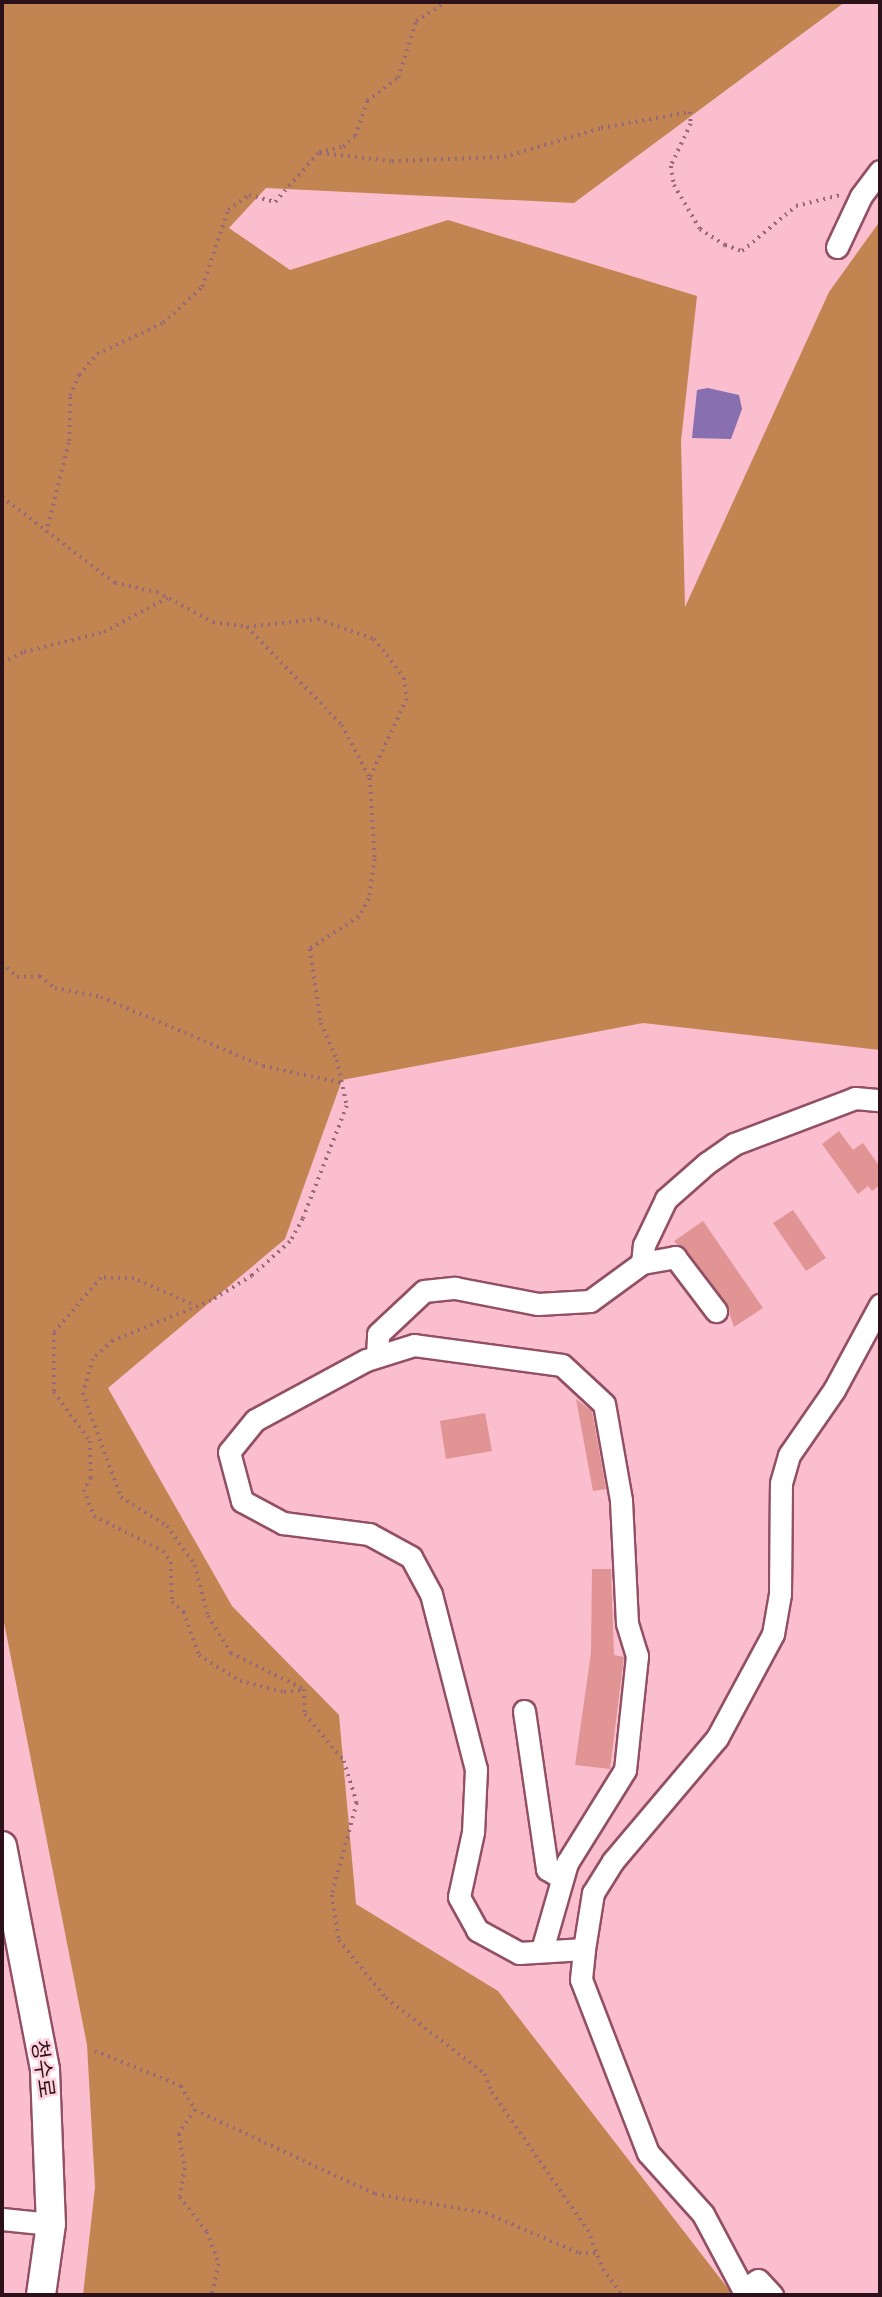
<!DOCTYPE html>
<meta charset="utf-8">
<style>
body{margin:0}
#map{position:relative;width:882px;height:2297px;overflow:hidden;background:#fbbecf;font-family:"PT Sans Narrow","Noto Sans KR",sans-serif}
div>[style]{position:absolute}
.forest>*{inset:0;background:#c28551}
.water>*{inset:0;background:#876fb0}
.building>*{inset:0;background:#e09494}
.path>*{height:3.5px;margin-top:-1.75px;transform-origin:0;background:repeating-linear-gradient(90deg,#966976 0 2px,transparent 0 7px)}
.roads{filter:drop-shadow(2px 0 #925065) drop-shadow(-2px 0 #925065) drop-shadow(0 2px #925065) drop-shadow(0 -2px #925065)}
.minor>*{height:21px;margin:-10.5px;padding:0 10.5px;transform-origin:10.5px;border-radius:10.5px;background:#fff}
.major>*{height:28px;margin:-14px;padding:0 14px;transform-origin:14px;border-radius:14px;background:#fff}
span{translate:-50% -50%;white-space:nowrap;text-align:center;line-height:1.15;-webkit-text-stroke:5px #ffd0dd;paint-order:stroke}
.street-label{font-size:21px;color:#2c111a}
.frame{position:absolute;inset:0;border:4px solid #2c111a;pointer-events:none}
</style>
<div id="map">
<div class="forest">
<i style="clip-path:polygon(2px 2px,845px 2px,574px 203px,266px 188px,229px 228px,290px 270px,448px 220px,697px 296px,681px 441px,685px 607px,829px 292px,880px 221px,880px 1050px,643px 1023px,342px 1080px,285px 1239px,108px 1388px,232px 1606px,339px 1715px,356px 1904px,498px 1991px,733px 2295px,83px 2295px,95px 2187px,87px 2045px,2px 1612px)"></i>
</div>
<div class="water">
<i style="clip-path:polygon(708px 388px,739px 395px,742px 409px,731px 439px,692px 438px,697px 390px)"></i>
</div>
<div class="building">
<i style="clip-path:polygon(839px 1131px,853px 1150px,863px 1143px,880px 1167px,880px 1185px,872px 1191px,868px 1186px,858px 1194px,822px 1144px)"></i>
<i style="clip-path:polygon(793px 1210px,826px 1258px,806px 1271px,773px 1223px)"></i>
<i style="clip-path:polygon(703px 1221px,763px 1308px,734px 1327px,726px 1303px,674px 1241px)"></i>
<i style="clip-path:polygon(576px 1399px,592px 1411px,606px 1489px,593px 1491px)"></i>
<i style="clip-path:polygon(485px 1413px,492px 1451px,446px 1459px,440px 1421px)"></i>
<i style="clip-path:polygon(592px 1569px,611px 1569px,614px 1655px,624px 1657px,610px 1769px,575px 1765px,591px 1653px)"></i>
</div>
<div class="path">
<i style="left:320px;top:153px;width:72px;rotate:6.3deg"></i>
<i style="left:392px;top:161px;width:112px;rotate:-2deg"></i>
<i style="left:504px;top:157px;width:101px;rotate:-16.6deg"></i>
<i style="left:601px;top:128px;width:90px;rotate:-10.2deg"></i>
<i style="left:690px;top:112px;width:12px;rotate:85deg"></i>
<i style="left:691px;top:124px;width:47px;rotate:115.5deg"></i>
<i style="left:671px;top:166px;width:19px;rotate:81deg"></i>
<i style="left:674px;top:185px;width:51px;rotate:59.4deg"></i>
<i style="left:700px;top:229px;width:30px;rotate:33deg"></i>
<i style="left:725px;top:245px;width:18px;rotate:19deg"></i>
<i style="left:742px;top:251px;width:70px;rotate:-39.8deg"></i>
<i style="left:796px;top:206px;width:45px;rotate:-14deg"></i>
<i style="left:2px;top:497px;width:142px;rotate:37.3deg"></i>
<i style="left:115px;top:583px;width:43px;rotate:12.1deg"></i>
<i style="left:157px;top:592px;width:64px;rotate:28.2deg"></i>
<i style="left:213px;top:622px;width:34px;rotate:8deg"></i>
<i style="left:247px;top:627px;width:136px;rotate:45.9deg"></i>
<i style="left:342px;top:725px;width:60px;rotate:62.2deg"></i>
<i style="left:370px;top:778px;width:81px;rotate:86.5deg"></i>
<i style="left:375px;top:859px;width:40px;rotate:98.5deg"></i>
<i style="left:369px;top:899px;width:21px;rotate:119deg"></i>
<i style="left:359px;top:917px;width:59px;rotate:146.9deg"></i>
<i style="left:310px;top:949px;width:75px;rotate:81.5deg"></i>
<i style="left:321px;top:1023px;width:40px;rotate:66.6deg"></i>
<i style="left:337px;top:1060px;width:47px;rotate:77.7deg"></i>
<i style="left:347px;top:1106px;width:121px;rotate:111.3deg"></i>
<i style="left:303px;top:1219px;width:26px;rotate:119deg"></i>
<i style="left:290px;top:1242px;width:51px;rotate:138.2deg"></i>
<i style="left:252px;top:1276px;width:48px;rotate:148.6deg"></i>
<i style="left:211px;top:1301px;width:106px;rotate:157.8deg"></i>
<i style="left:113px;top:1341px;width:27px;rotate:138deg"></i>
<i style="left:93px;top:1359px;width:35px;rotate:106deg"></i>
<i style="left:83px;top:1393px;width:111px;rotate:69.9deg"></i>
<i style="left:121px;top:1497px;width:54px;rotate:32.2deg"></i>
<i style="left:167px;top:1526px;width:48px;rotate:54.3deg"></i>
<i style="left:195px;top:1565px;width:53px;rotate:75.7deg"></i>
<i style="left:208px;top:1616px;width:44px;rotate:58.1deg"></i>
<i style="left:231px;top:1653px;width:81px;rotate:26.3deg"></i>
<i style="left:304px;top:1689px;width:25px;rotate:88deg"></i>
<i style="left:305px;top:1714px;width:61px;rotate:50.3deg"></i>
<i style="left:344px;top:1761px;width:44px;rotate:72.8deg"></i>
<i style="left:357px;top:1803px;width:95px;rotate:105.2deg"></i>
<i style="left:332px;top:1895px;width:46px;rotate:81.2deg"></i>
<i style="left:339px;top:1940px;width:75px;rotate:51deg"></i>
<i style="left:386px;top:1998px;width:125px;rotate:37.5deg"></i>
<i style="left:485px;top:2074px;width:19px;rotate:69deg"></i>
<i style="left:492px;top:2092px;width:168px;rotate:55.2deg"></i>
<i style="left:588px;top:2230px;width:42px;rotate:69deg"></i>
<i style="left:603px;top:2269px;width:32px;rotate:54deg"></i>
<i style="left:46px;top:533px;width:95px;rotate:-76deg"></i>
<i style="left:69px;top:441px;width:45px;rotate:-88.7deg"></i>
<i style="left:70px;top:396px;width:23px;rotate:-67deg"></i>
<i style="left:79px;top:375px;width:28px;rotate:-49deg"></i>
<i style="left:97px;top:354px;width:73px;rotate:-25.2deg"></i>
<i style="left:163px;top:323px;width:53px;rotate:-42.7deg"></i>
<i style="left:202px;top:287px;width:81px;rotate:-71.3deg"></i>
<i style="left:228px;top:210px;width:26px;rotate:-36deg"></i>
<i style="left:249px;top:195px;width:27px;rotate:15deg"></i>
<i style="left:275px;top:202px;width:67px;rotate:-48.7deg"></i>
<i style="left:319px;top:152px;width:25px;rotate:-12deg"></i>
<i style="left:343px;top:147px;width:16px;rotate:-43deg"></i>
<i style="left:355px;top:136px;width:37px;rotate:-71deg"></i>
<i style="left:367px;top:101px;width:39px;rotate:-37deg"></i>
<i style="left:398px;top:78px;width:60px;rotate:-72.5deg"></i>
<i style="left:416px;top:21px;width:36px;rotate:-32deg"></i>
<i style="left:247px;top:627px;width:71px;rotate:-6.4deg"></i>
<i style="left:318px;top:619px;width:59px;rotate:19.7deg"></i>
<i style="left:374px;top:639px;width:21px;rotate:51deg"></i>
<i style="left:387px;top:655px;width:29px;rotate:54deg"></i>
<i style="left:404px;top:678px;width:21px;rotate:82deg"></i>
<i style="left:407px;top:699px;width:87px;rotate:115.1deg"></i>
<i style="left:2px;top:663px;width:25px;rotate:-27deg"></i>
<i style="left:24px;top:652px;width:82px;rotate:-14deg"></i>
<i style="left:104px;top:632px;width:72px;rotate:-28.4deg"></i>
<i style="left:2px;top:963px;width:21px;rotate:43deg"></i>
<i style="left:17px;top:977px;width:23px;rotate:-2deg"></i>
<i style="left:40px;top:976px;width:19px;rotate:39deg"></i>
<i style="left:55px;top:988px;width:47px;rotate:11.1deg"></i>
<i style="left:101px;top:997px;width:176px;rotate:23.1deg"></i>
<i style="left:263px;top:1066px;width:82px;rotate:12deg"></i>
<i style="left:191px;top:1304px;width:62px;rotate:-156.3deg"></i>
<i style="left:134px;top:1279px;width:33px;rotate:-178deg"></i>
<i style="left:101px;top:1278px;width:72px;rotate:130.5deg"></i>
<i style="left:54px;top:1333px;width:59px;rotate:90deg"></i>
<i style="left:54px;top:1392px;width:61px;rotate:53.7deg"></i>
<i style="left:90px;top:1441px;width:37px;rotate:88deg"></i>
<i style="left:91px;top:1478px;width:14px;rotate:120deg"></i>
<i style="left:84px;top:1490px;width:28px;rotate:69deg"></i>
<i style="left:94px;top:1516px;width:77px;rotate:26.9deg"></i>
<i style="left:163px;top:1551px;width:14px;rotate:54deg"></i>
<i style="left:171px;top:1562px;width:40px;rotate:88.6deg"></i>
<i style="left:172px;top:1602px;width:16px;rotate:40deg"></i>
<i style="left:184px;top:1612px;width:46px;rotate:70.8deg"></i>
<i style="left:199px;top:1655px;width:49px;rotate:32.4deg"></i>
<i style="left:240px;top:1681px;width:45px;rotate:14deg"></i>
<i style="left:284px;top:1692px;width:18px;rotate:-6deg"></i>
<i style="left:95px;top:2051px;width:93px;rotate:22.1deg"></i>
<i style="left:181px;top:2086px;width:28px;rotate:60deg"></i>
<i style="left:195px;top:2110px;width:199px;rotate:25deg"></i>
<i style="left:375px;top:2194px;width:113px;rotate:9.7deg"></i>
<i style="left:486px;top:2213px;width:101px;rotate:23.3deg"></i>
<i style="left:579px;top:2253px;width:16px"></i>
<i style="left:195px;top:2110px;width:29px;rotate:124deg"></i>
<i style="left:179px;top:2134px;width:35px;rotate:80deg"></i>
<i style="left:185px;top:2168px;width:29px;rotate:100deg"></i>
<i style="left:180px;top:2197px;width:44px;rotate:52.4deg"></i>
<i style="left:207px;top:2232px;width:34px;rotate:69deg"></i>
<i style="left:219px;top:2264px;width:32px;rotate:103deg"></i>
</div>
<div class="roads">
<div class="minor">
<i style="left:837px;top:247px;width:56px;rotate:-64.8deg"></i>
<i style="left:861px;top:196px;width:31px;rotate:-53deg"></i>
<i style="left:642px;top:1263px;width:18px;rotate:-84deg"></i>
<i style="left:644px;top:1245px;width:51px;rotate:-64.4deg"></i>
<i style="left:666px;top:1199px;width:55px;rotate:-41.3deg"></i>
<i style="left:707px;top:1163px;width:33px;rotate:-35deg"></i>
<i style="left:734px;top:1144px;width:129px;rotate:-20.8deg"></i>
<i style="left:855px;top:1098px;width:25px;rotate:5deg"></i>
<i style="left:377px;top:1356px;width:22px;rotate:-87deg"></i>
<i style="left:378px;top:1334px;width:63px;rotate:-43.1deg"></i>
<i style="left:424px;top:1291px;width:31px;rotate:-6deg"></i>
<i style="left:455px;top:1288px;width:85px;rotate:10.9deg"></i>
<i style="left:538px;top:1304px;width:52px;rotate:-3.3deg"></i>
<i style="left:590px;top:1301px;width:64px;rotate:-36.2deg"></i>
<i style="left:642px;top:1263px;width:34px;rotate:-10deg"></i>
<i style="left:675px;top:1257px;width:68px;rotate:52.8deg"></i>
<i style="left:524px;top:1711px;width:160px;rotate:81.7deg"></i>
<i style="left:547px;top:1869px;width:17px;rotate:31deg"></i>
<i style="left:542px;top:1950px;width:91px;rotate:-74deg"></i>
<i style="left:567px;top:1863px;width:110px;rotate:-58.1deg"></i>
<i style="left:625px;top:1770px;width:115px;rotate:-84deg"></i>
<i style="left:637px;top:1656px;width:34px;rotate:-107deg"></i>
<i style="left:627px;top:1623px;width:123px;rotate:-92.8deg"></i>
<i style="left:621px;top:1500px;width:97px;rotate:-100deg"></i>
<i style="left:604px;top:1404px;width:57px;rotate:-137.1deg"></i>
<i style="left:562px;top:1365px;width:149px;rotate:-172.3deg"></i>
<i style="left:414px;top:1345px;width:50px;rotate:162.6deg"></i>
<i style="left:366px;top:1360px;width:126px;rotate:151.6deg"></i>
<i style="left:255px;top:1420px;width:41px;rotate:129.1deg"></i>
<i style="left:229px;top:1452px;width:51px;rotate:75.1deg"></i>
<i style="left:242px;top:1501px;width:47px;rotate:28.2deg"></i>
<i style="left:283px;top:1523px;width:87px;rotate:7.3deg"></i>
<i style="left:369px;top:1534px;width:48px;rotate:28.7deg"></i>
<i style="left:411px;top:1557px;width:42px;rotate:61.6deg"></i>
<i style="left:431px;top:1594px;width:181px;rotate:75.6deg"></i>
<i style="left:476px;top:1769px;width:63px;rotate:92.7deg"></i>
<i style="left:473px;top:1832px;width:66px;rotate:102.2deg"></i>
<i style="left:459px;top:1897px;width:38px;rotate:61deg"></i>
<i style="left:477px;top:1930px;width:48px;rotate:28.7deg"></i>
<i style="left:519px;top:1953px;width:65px;rotate:-3.5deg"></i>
<i style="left:2px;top:2219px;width:49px;rotate:5.8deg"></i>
<i style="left:746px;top:2288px;width:14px;rotate:-34deg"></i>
<i style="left:758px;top:2280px;width:21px;rotate:47deg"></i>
<i style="left:746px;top:2295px;width:92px;rotate:-118deg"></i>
<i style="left:703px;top:2214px;width:82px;rotate:-132deg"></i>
<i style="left:648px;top:2153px;width:186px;rotate:-111.1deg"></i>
<i style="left:581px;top:1979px;width:30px;rotate:-84deg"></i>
<i style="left:584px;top:1949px;width:57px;rotate:-80.9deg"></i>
<i style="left:593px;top:1893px;width:38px;rotate:-58deg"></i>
<i style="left:613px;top:1861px;width:161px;rotate:-49.8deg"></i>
<i style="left:717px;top:1738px;width:118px;rotate:-61.7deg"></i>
<i style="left:773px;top:1634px;width:41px;rotate:-80.1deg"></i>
<i style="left:780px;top:1594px;width:111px;rotate:-89.5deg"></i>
<i style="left:781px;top:1483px;width:29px;rotate:-74deg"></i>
<i style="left:789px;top:1455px;width:79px;rotate:-55.3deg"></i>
<i style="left:834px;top:1390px;width:97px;rotate:-61.6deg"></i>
</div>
<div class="major">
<i style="left:2px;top:1846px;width:228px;rotate:79.1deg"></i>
<i style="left:45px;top:2070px;width:154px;rotate:87.8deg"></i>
<i style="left:51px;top:2224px;width:72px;rotate:98deg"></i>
</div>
</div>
<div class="street-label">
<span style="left:43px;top:2069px;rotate:82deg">청수로</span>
</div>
<div class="frame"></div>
</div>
